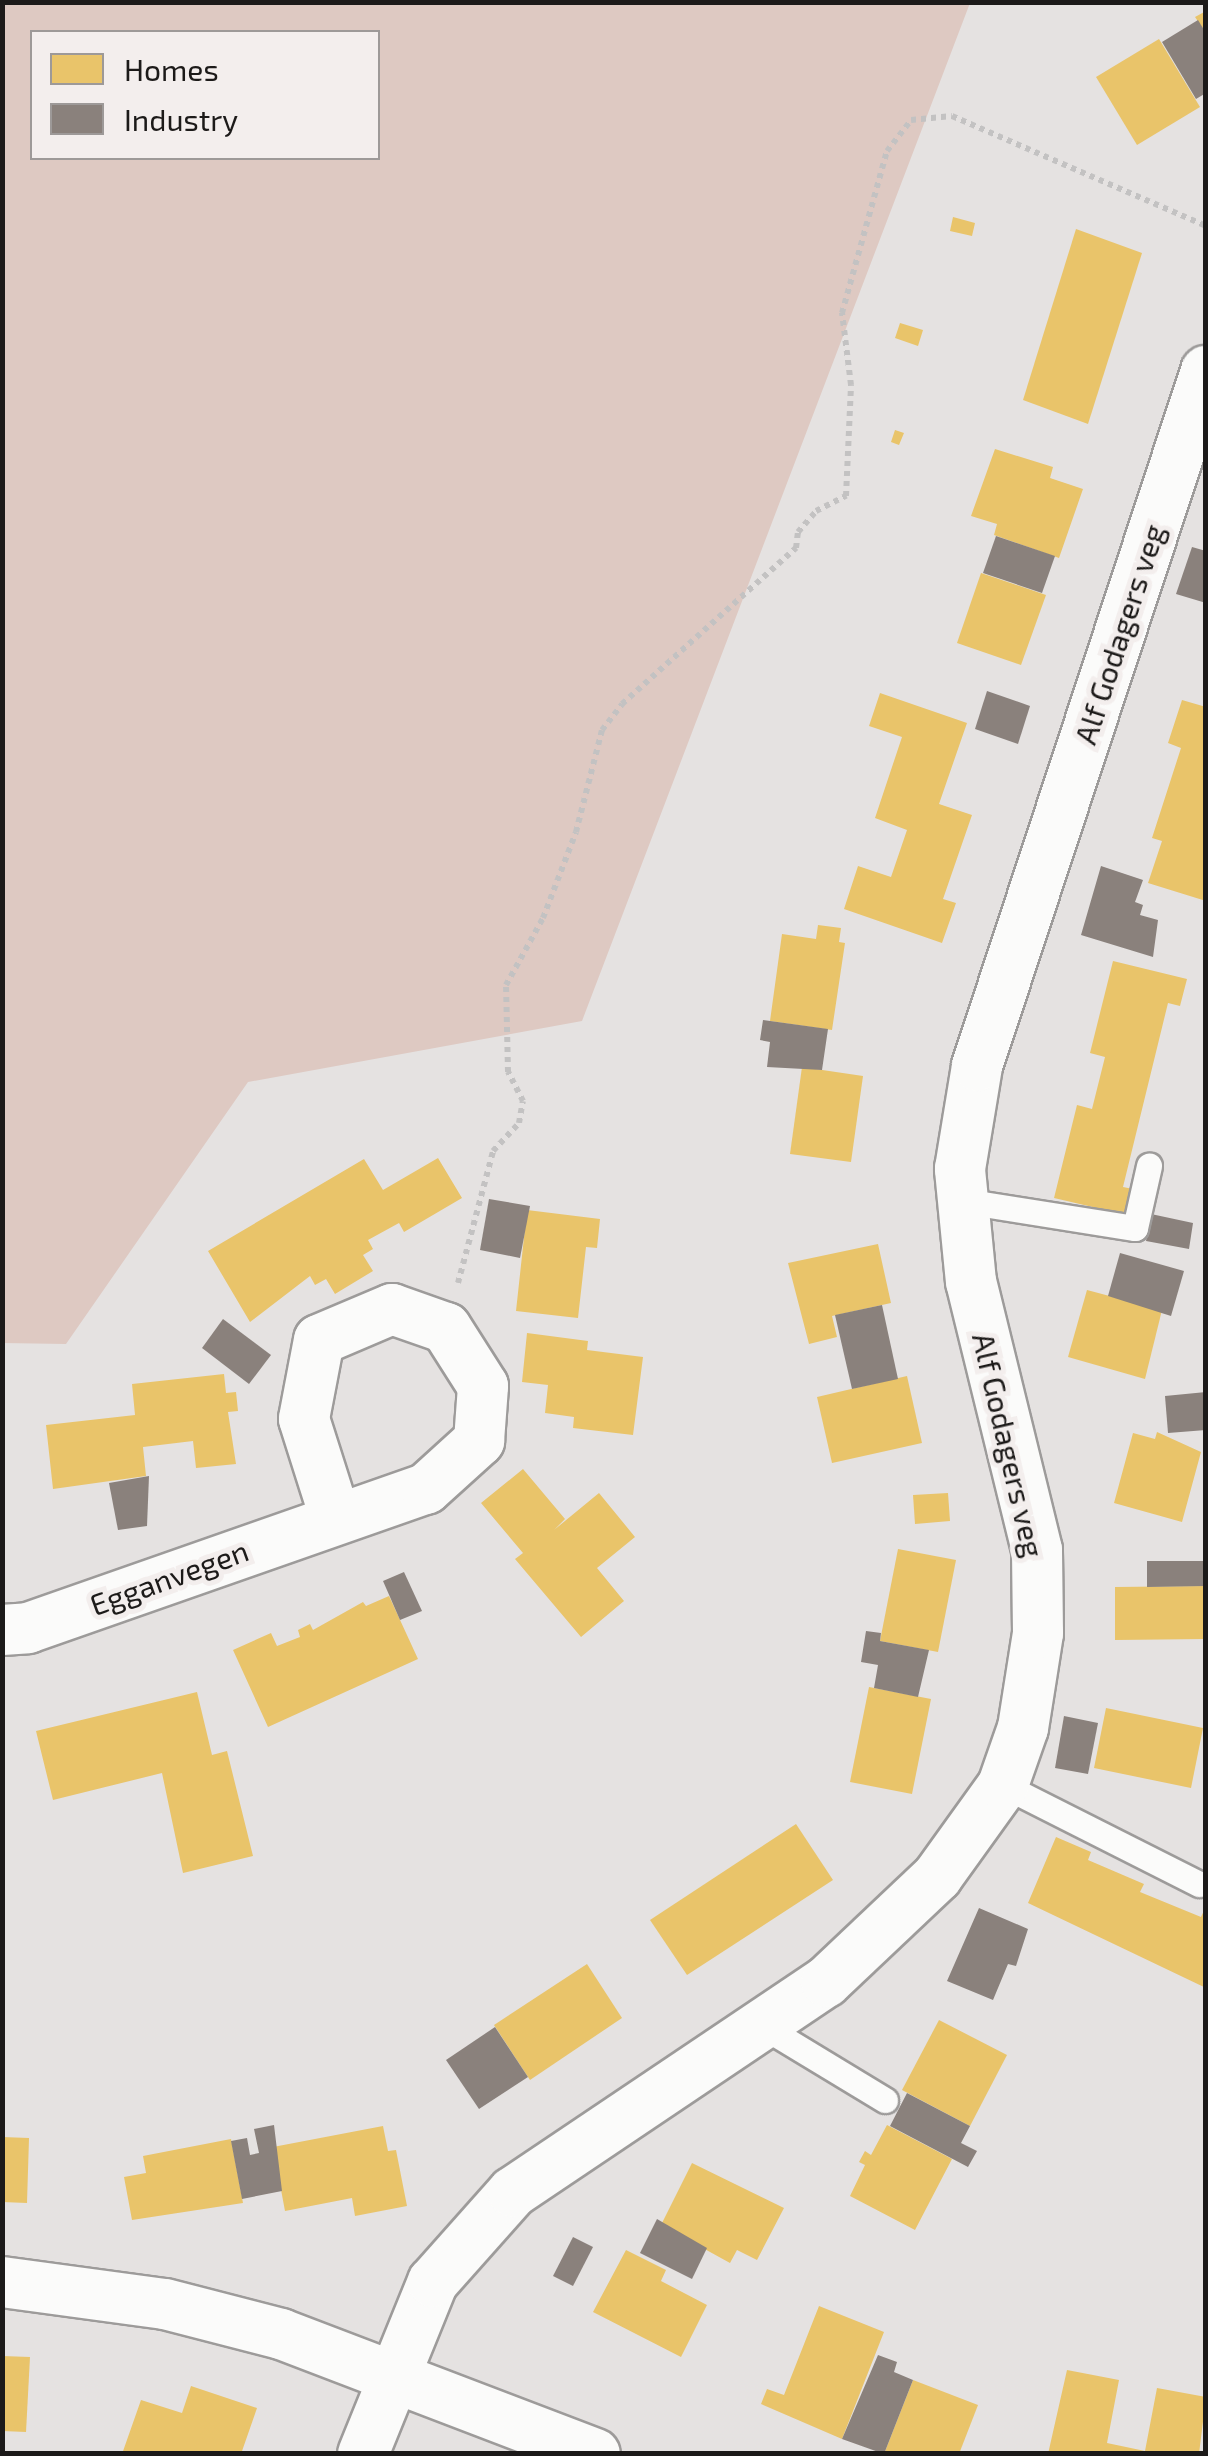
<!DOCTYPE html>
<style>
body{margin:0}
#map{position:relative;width:1208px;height:2456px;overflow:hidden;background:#e5e2e1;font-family:"Exo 2",sans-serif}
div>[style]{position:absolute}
.green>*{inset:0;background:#dec9c2}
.homes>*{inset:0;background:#e9c46a}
.industry>*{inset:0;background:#8a817c}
.path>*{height:6px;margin-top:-3px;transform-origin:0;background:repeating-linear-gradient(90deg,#c3c2c2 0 5px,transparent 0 10px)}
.roads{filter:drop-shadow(2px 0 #9d9b9a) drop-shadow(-2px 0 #9d9b9a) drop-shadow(0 2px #9d9b9a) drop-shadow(0 -2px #9d9b9a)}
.service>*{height:25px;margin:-12.5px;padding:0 12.5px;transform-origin:12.5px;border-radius:12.5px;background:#fbfbfa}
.minor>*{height:50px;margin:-25px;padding:0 25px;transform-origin:25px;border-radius:25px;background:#fbfbfa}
span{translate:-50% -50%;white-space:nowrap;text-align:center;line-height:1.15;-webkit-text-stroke:10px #f3eeed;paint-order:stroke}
.street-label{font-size:30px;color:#1c1a19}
.frame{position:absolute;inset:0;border:5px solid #1c1a19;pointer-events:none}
.legend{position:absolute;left:30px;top:30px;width:350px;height:130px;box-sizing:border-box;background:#f3eeed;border:2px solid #9d9998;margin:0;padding:12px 18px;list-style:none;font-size:30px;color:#1c1a19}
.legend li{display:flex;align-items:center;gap:20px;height:50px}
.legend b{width:50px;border:2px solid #9d9998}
</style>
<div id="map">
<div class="green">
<i style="clip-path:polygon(evenodd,3px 2px,970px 3px,582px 1021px,248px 1082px,66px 1344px,2px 1343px,3px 2px,32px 32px,378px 32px,378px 158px,32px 158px,32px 32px)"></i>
</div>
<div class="homes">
<i style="clip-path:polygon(1206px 11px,1206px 33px,1195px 17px)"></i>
<i style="clip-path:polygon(1159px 39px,1200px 107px,1137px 145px,1096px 77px)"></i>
<i style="clip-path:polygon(953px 217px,975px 223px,972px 236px,950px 231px)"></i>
<i style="clip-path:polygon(1076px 229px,1142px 253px,1088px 424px,1023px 400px)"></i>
<i style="clip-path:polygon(900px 323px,923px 330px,918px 346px,895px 338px)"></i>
<i style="clip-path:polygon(895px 430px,904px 433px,899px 445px,891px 442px)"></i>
<i style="clip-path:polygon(995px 449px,1053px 467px,1050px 478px,1083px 489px,1059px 558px,994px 535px,997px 524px,971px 516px)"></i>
<i style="clip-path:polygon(981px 573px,1046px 595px,1021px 665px,957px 643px)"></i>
<i style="clip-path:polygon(880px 693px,967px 723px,939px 804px,972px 815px,943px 899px,956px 903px,942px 943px,844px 909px,858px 866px,891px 877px,907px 830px,875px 818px,902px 737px,869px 726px)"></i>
<i style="clip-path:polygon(1182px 700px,1206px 707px,1206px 901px,1148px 883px,1162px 841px,1152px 838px,1181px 748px,1168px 743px)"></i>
<i style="clip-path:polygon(818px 925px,841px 928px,839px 942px,845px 943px,832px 1030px,770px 1021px,782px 934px,816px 939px)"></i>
<i style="clip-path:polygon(1113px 961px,1187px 979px,1180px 1006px,1168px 1003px,1123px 1187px,1133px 1189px,1127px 1215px,1054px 1198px,1077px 1105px,1092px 1109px,1105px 1057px,1090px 1053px)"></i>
<i style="clip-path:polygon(802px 1067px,863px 1076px,851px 1162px,790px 1154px)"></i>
<i style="clip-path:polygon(438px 1158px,462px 1198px,404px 1232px,399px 1223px,368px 1240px,373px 1249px,363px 1255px,373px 1271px,335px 1294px,326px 1279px,315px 1285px,310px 1276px,250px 1322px,208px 1251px,364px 1159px,383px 1190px)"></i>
<i style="clip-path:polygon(527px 1210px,600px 1219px,597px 1248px,586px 1247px,578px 1318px,516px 1311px)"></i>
<i style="clip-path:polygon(878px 1244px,891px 1303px,832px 1316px,837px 1337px,809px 1344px,788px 1263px)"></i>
<i style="clip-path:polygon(1087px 1290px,1162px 1310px,1145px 1379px,1068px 1357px)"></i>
<i style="clip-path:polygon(527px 1333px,588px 1341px,587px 1350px,643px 1357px,633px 1435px,573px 1428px,574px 1417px,545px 1413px,548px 1385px,522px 1382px)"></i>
<i style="clip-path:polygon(224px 1374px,226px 1393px,236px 1392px,238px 1411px,228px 1412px,236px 1464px,196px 1468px,193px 1441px,143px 1447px,146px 1476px,53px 1489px,46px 1425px,135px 1415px,132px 1384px)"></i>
<i style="clip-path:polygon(907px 1376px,922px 1443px,832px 1463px,817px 1397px)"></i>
<i style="clip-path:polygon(1157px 1432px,1201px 1452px,1182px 1522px,1114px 1503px,1133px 1433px,1155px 1439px)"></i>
<i style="clip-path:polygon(523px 1469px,565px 1519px,554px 1530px,599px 1493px,635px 1537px,597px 1568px,624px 1601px,581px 1637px,515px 1559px,523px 1553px,481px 1503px)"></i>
<i style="clip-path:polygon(948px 1493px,950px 1521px,915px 1524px,913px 1495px)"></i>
<i style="clip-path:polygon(898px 1549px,956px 1560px,938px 1652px,880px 1641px)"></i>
<i style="clip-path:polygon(1206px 1586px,1206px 1639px,1115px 1640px,1115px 1587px)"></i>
<i style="clip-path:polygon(389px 1596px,418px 1659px,268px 1727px,233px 1650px,271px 1633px,277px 1646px,300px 1637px,298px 1630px,310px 1624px,313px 1630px,363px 1602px,366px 1606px)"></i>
<i style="clip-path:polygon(869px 1687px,931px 1699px,912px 1794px,850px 1782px)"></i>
<i style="clip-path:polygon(197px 1692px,212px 1755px,227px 1751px,253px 1856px,183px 1873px,162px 1773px,53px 1800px,36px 1731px)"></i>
<i style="clip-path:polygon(1106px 1708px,1203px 1728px,1191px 1788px,1094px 1768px)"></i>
<i style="clip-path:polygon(796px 1824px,833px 1880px,687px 1975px,650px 1920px)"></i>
<i style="clip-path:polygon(1056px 1837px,1091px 1852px,1088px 1860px,1144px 1884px,1140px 1892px,1201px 1917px,1206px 1906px,1206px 1988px,1028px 1903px)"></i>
<i style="clip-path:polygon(587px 1964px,622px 2018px,530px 2080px,494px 2025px)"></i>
<i style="clip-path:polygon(939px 2020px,1007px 2055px,970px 2126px,902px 2090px)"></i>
<i style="clip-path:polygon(887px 2125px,952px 2159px,915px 2230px,850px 2196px,865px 2165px,859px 2162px,865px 2151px,871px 2155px)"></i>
<i style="clip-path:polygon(383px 2126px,388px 2151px,396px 2150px,407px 2206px,355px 2216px,352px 2198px,285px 2211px,273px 2147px)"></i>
<i style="clip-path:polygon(2px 2137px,29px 2138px,27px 2203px,2px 2202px)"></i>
<i style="clip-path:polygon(231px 2139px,243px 2203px,132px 2220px,124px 2177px,146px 2173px,143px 2156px)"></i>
<i style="clip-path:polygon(692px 2163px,784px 2208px,757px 2260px,737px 2250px,730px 2263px,661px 2225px)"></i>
<i style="clip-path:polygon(626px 2250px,666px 2270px,661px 2281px,707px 2305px,681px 2357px,593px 2312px)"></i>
<i style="clip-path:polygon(819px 2306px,884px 2332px,842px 2439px,761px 2404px,767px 2389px,784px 2395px)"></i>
<i style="clip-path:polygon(2px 2356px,30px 2357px,26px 2432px,2px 2431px)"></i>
<i style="clip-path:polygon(1067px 2370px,1119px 2380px,1107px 2443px,1145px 2451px,1157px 2388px,1206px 2397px,1199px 2454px,1048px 2454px)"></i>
<i style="clip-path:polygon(913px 2380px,978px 2405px,959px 2454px,884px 2454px)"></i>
<i style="clip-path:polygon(191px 2386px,257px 2408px,241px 2454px,122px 2454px,141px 2400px,182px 2413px)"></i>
</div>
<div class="industry">
<i style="clip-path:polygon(1198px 20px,1206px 33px,1206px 93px,1196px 99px,1162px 42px)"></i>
<i style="clip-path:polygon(996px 536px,1055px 556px,1042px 593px,983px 573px)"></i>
<i style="clip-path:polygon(1192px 547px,1206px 551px,1206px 603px,1176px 594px)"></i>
<i style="clip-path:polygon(987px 691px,1030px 706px,1018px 744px,975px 729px)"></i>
<i style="clip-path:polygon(1101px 866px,1143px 880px,1135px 902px,1143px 905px,1140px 915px,1158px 920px,1153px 957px,1081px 935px)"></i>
<i style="clip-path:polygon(763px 1020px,828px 1029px,822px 1070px,767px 1067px,770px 1042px,760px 1040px)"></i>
<i style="clip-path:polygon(489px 1199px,530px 1206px,520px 1258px,480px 1250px)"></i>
<i style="clip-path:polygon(1151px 1214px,1193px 1223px,1189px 1249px,1146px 1241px)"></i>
<i style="clip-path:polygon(1120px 1253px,1184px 1271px,1171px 1316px,1108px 1296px)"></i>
<i style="clip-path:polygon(882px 1305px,898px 1379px,852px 1389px,835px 1315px)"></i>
<i style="clip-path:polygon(223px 1319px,271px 1355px,249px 1384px,202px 1348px)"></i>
<i style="clip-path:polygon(1206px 1392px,1206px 1430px,1168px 1433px,1165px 1396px)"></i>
<i style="clip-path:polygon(149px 1476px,147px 1526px,118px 1530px,109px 1483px)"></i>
<i style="clip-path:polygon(1147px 1561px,1206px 1561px,1206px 1586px,1147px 1587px)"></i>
<i style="clip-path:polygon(404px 1572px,422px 1611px,400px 1620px,383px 1581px)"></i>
<i style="clip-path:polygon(866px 1631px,881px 1633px,880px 1641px,929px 1650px,918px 1697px,874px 1688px,878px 1665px,861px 1662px)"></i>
<i style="clip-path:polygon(1064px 1716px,1098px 1723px,1088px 1774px,1055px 1768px)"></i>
<i style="clip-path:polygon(979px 1908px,1028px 1929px,1016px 1966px,1008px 1964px,993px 2000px,947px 1981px)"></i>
<i style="clip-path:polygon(495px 2027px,528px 2077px,479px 2109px,446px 2060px)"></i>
<i style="clip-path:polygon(907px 2093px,970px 2126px,961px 2143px,977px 2151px,968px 2167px,890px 2126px)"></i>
<i style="clip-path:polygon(274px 2125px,282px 2191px,242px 2199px,231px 2141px,247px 2138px,250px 2155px,259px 2153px,254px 2129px)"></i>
<i style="clip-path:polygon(657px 2219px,707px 2248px,692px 2279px,640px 2253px)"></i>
<i style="clip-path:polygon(573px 2237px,593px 2247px,573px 2286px,553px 2276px)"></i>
<i style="clip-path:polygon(878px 2355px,897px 2362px,894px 2372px,913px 2380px,884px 2454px,842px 2439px)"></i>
</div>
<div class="path">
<i style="left:458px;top:1283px;width:137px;rotate:-75.1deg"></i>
<i style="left:493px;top:1151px;width:38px;rotate:-47deg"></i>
<i style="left:519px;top:1123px;width:22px;rotate:-80deg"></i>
<i style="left:523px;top:1101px;width:33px;rotate:-117deg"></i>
<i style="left:508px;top:1072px;width:87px;rotate:-91.3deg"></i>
<i style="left:506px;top:985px;width:77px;rotate:-61.1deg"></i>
<i style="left:543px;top:918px;width:92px;rotate:-69deg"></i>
<i style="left:576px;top:832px;width:105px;rotate:-75.7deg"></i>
<i style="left:602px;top:730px;width:33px;rotate:-52deg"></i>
<i style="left:622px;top:704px;width:234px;rotate:-41.9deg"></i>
<i style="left:796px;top:548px;width:16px;rotate:-83deg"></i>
<i style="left:798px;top:532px;width:28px;rotate:-49deg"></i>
<i style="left:816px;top:511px;width:34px;rotate:-27deg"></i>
<i style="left:846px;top:496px;width:111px;rotate:-87.4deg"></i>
<i style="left:851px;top:385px;width:73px;rotate:-97.1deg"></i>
<i style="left:842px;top:313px;width:168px;rotate:-74.5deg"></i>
<i style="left:887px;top:151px;width:39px;rotate:-52deg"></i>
<i style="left:911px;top:120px;width:41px;rotate:-5.6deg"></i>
<i style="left:952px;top:116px;width:277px;rotate:23.4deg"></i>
</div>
<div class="roads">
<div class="service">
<i style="left:964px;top:1201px;width:173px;rotate:9deg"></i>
<i style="left:1135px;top:1228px;width:64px;rotate:-77.3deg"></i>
<i style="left:1003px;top:1785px;width:220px;rotate:26.8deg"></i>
<i style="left:761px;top:2025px;width:145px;rotate:31.2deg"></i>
</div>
<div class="minor">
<i style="left:2px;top:1630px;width:26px;rotate:-4deg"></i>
<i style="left:28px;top:1628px;width:422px;rotate:-19.3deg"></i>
<i style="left:426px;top:1489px;width:72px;rotate:-42.2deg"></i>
<i style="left:479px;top:1441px;width:55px;rotate:-85.8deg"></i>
<i style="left:483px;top:1386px;width:69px;rotate:-122.5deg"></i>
<i style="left:446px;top:1328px;width:57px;rotate:-160.6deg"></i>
<i style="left:392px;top:1309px;width:79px;rotate:157deg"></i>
<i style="left:319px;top:1340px;width:80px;rotate:100.8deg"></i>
<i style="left:304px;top:1419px;width:103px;rotate:72.4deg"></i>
<i style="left:2px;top:2282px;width:164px;rotate:7.7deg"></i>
<i style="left:165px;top:2304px;width:120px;rotate:14.5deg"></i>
<i style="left:281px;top:2334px;width:336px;rotate:20.9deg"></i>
<i style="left:363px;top:2454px;width:186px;rotate:-67.9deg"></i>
<i style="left:433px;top:2282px;width:120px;rotate:-48.4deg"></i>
<i style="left:513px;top:2192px;width:377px;rotate:-33.9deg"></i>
<i style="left:826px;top:1982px;width:153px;rotate:-43.4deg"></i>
<i style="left:937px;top:1877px;width:113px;rotate:-54.3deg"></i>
<i style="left:1003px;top:1785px;width:60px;rotate:-70.7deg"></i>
<i style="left:1023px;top:1728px;width:96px;rotate:-81deg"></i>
<i style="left:1038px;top:1633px;width:83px;rotate:-90.7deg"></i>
<i style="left:1037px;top:1550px;width:276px;rotate:-103.8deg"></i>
<i style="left:971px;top:1282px;width:114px;rotate:-95.6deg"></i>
<i style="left:960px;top:1169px;width:104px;rotate:-80.6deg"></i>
<i style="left:977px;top:1066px;width:732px;rotate:-71.76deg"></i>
</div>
</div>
<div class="street-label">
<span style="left:1119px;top:634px;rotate:-72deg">Alf Godagers veg</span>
<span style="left:1009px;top:1445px;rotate:77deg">Alf Godagers veg</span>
<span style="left:169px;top:1577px;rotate:-20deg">Egganvegen</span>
</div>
<div class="frame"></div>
<ul class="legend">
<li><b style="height:28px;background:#e9c46a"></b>Homes</li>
<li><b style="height:28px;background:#8a817c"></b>Industry</li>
</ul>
</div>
